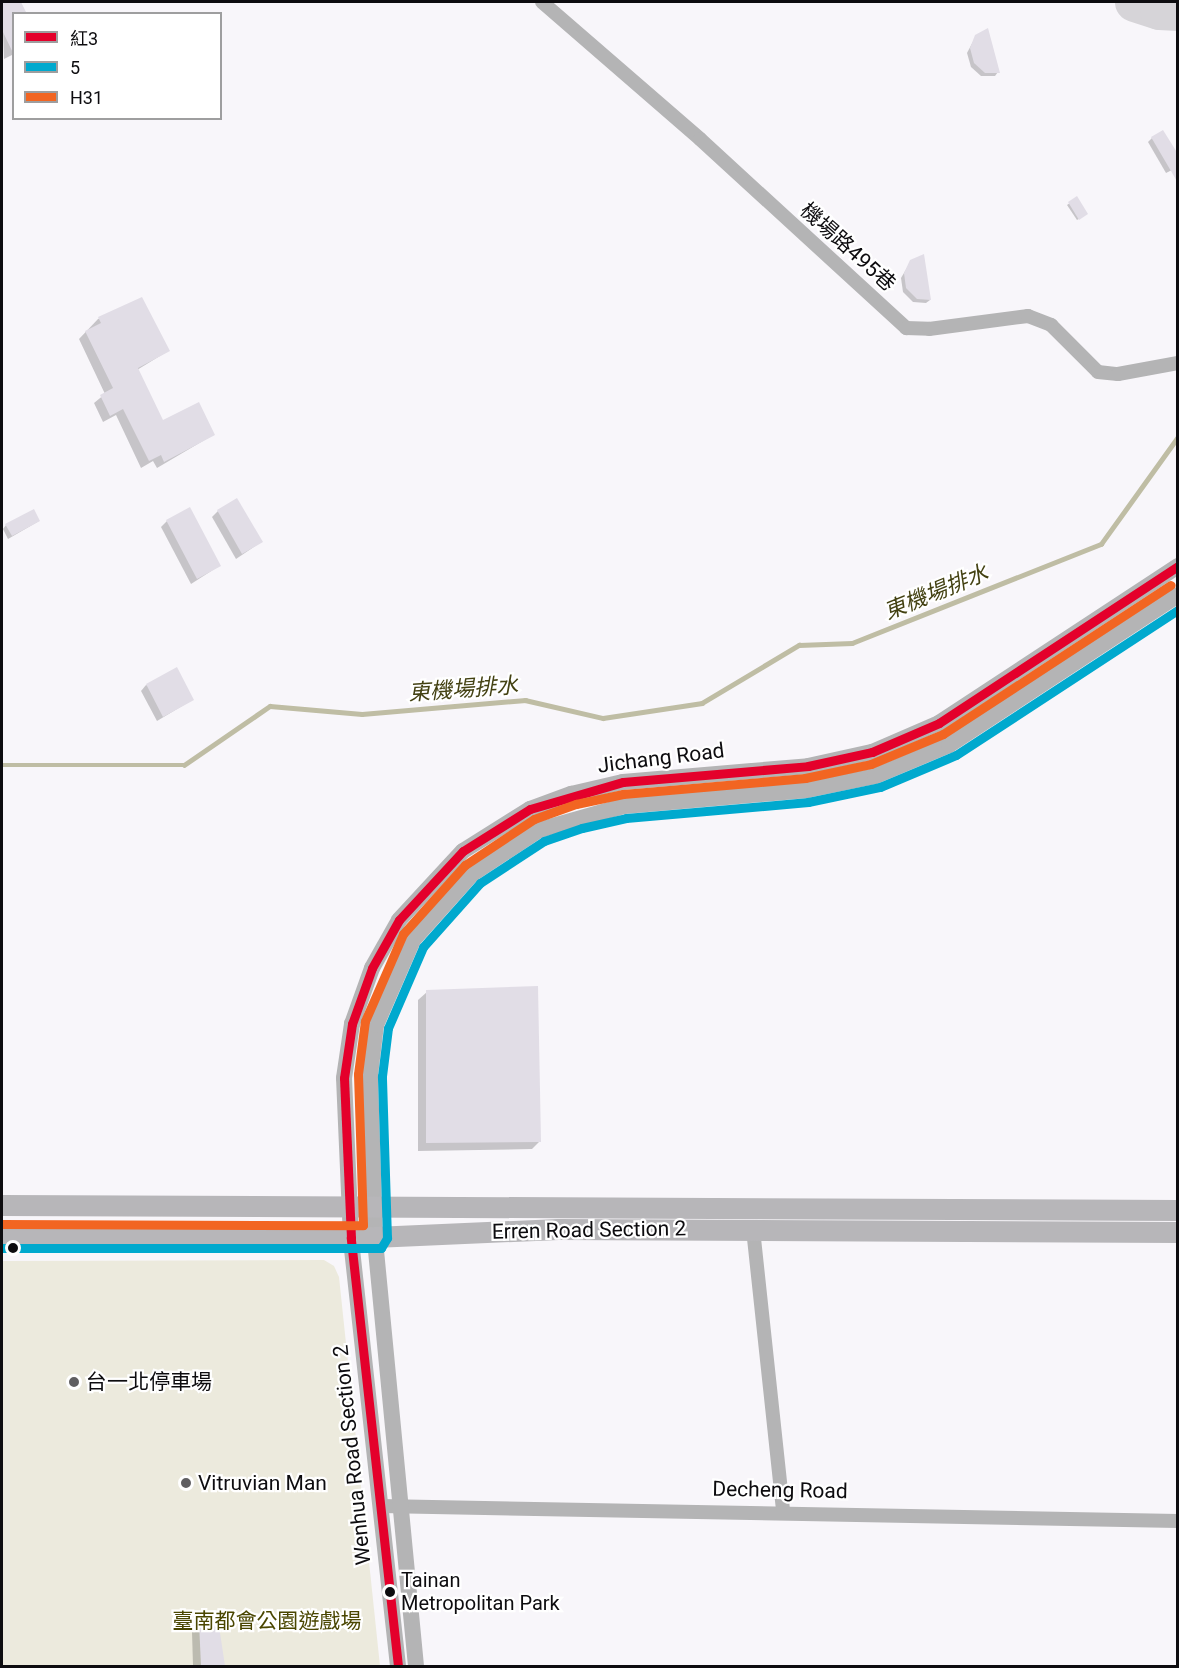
<!DOCTYPE html>
<meta charset="utf-8">
<style>
body{margin:0}
#map{position:relative;width:1179px;height:1668px;overflow:hidden;background:#f8f6fa;font-family:Roboto,"Noto Sans TC",sans-serif}
div>[style]{position:absolute}
.green>*{inset:0;background:#eceadd}
.shadow>*{inset:0;background:#0003}
.stream>*{height:4.5px;margin:-2.25px;padding:0 2.25px;transform-origin:2.25px;border-radius:2.25px;background:#bfbda4}
.taxiway>*{height:39px;margin:-19.5px;padding:0 19.5px;transform-origin:19.5px;border-radius:19.5px;background:#d6d4d8}
.building>*{inset:0;background:#e1dde6}
.minor>*{height:14px;margin:-7px;padding:0 7px;transform-origin:7px;border-radius:7px;background:#b4b4b5}
.tertiary>*{height:16px;margin:-8px;padding:0 8px;transform-origin:8px;border-radius:8px;background:#b4b4b5}
.primary>*{height:21px;margin:-10.5px;padding:0 10.5px;transform-origin:10.5px;border-radius:10.5px;background:#b7b6b9}
.bus-1>*{height:9px;margin:-4.5px;padding:0 4.5px;transform-origin:4.5px;border-radius:4.5px;background:#e4002b}
.bus-2>*{height:9px;margin:-4.5px;padding:0 4.5px;transform-origin:4.5px;border-radius:4.5px;background:#00a9ce}
.bus-3>*{height:9px;margin:-4.5px;padding:0 4.5px;transform-origin:4.5px;border-radius:4.5px;background:#f26522}
.dots>*{width:16px;height:16px;translate:-50% -50%;box-sizing:border-box;border:3px solid #fff;border-radius:50%}
span{translate:-50% -50%;white-space:nowrap;text-align:center;line-height:1.15;-webkit-text-stroke:4.5px #fff;paint-order:stroke}
.bus-label{font-size:20px;color:#0d0c0f}
.left{translate:0 -50%;text-align:left}
.street-label{font-size:21px;color:#0d0c0f}
.poi-label{font-size:21px;color:#0d0c0f}
.park-label{font-size:21px;color:#4a4601}
.water-label{font-size:22px;color:#434112;font-style:italic}
.frame{position:absolute;inset:0;border:3px solid #0d0c0f;pointer-events:none}
.legend{position:absolute;left:12px;top:12px;width:210px;height:108px;box-sizing:border-box;background:#fff;border:2px solid #9e9e9f;margin:0;padding:8px 10px;list-style:none;font-size:18px;color:#0d0c0f}
.legend li{display:flex;align-items:center;gap:12px;height:30px}
.legend b{width:30px;border:2px solid #9e9e9f}
</style>
<div id="map">
<div class="green">
<i style="clip-path:polygon(324px 1260px,334px 1266px,339px 1277px,380px 1666px,2px 1666px,2px 1261px)"></i>
</div>
<div class="shadow">
<i style="clip-path:polygon(2px 2px,19px 2px,25px 14px,14px 14px,14px 54px,4px 59px)"></i>
<i style="clip-path:polygon(976px 36px,998px 72px,995px 76px,981px 76px,971px 67px,967px 53px)"></i>
<i style="clip-path:polygon(1152px 138px,1178px 167px,1166px 173px,1148px 142px)"></i>
<i style="clip-path:polygon(1077px 198px,1085px 215px,1077px 220px,1067px 205px)"></i>
<i style="clip-path:polygon(911px 261px,930px 300px,926px 303px,913px 302px,903px 292px,901px 278px)"></i>
<i style="clip-path:polygon(142px 299px,168px 351px,137px 370px,163px 422px,213px 435px,157px 468px,153px 461px,141px 468px,116px 415px,103px 422px,94px 403px,105px 394px,79px 339px,98px 319px)"></i>
<i style="clip-path:polygon(218px 511px,261px 542px,236px 559px,212px 517px)"></i>
<i style="clip-path:polygon(39px 521px,8px 539px,3px 529px,6px 525px)"></i>
<i style="clip-path:polygon(167px 521px,219px 566px,191px 584px,161px 527px)"></i>
<i style="clip-path:polygon(146px 685px,192px 700px,157px 721px,141px 691px)"></i>
<i style="clip-path:polygon(427px 992px,540px 1141px,532px 1149px,418px 1151px,418px 1000px)"></i>
<i style="clip-path:polygon(200px 1624px,218px 1628px,223px 1666px,193px 1666px,192px 1632px)"></i>
</div>
<div class="stream">
<i style="left:2px;top:765px;width:182px"></i>
<i style="left:184px;top:765px;width:104px;rotate:-34.5deg"></i>
<i style="left:270px;top:706px;width:92px;rotate:5deg"></i>
<i style="left:362px;top:714px;width:164px;rotate:-4.9deg"></i>
<i style="left:525px;top:700px;width:80px;rotate:13deg"></i>
<i style="left:603px;top:718px;width:100px;rotate:-8.6deg"></i>
<i style="left:702px;top:703px;width:113px;rotate:-30.9deg"></i>
<i style="left:799px;top:645px;width:53px;rotate:-2.2deg"></i>
<i style="left:852px;top:643px;width:268px;rotate:-21.7deg"></i>
<i style="left:1101px;top:544px;width:132px;rotate:-54.3deg"></i>
</div>
<div class="taxiway">
<i style="left:1134px;top:2px;width:26px;rotate:18deg"></i>
<i style="left:1159px;top:10px;width:19px;rotate:3deg"></i>
</div>
<div class="building">
<i style="clip-path:polygon(2px 2px,21px 2px,27px 14px,14px 14px,14px 55px,2px 30px)"></i>
<i style="clip-path:polygon(988px 28px,1000px 73px,985px 73px,974px 63px,970px 48px,975px 35px)"></i>
<i style="clip-path:polygon(1163px 130px,1178px 154px,1178px 183px,1151px 137px)"></i>
<i style="clip-path:polygon(1077px 196px,1088px 214px,1079px 220px,1068px 202px)"></i>
<i style="clip-path:polygon(924px 254px,931px 300px,917px 299px,906px 288px,904px 273px,910px 260px)"></i>
<i style="clip-path:polygon(142px 297px,170px 351px,138px 368px,163px 420px,199px 402px,215px 435px,164px 462px,161px 455px,149px 461px,123px 409px,110px 416px,100px 395px,113px 388px,85px 331px,101px 323px,98px 317px)"></i>
<i style="clip-path:polygon(237px 498px,263px 542px,242px 554px,217px 510px)"></i>
<i style="clip-path:polygon(190px 507px,221px 566px,197px 579px,166px 520px)"></i>
<i style="clip-path:polygon(34px 509px,40px 521px,12px 536px,5px 524px)"></i>
<i style="clip-path:polygon(177px 667px,194px 700px,163px 717px,146px 684px)"></i>
<i style="clip-path:polygon(538px 986px,541px 1142px,426px 1143px,426px 990px)"></i>
<i style="clip-path:polygon(199px 1622px,219px 1626px,225px 1666px,201px 1666px)"></i>
</div>
<div class="minor">
<i style="left:542px;top:2px;width:209px;rotate:40.9deg"></i>
<i style="left:700px;top:139px;width:280px;rotate:42.5deg"></i>
<i style="left:906px;top:328px;width:23px;rotate:2deg"></i>
<i style="left:929px;top:329px;width:100px;rotate:-7.5deg"></i>
<i style="left:1028px;top:316px;width:25px;rotate:21deg"></i>
<i style="left:1051px;top:325px;width:66px;rotate:45deg"></i>
<i style="left:1098px;top:372px;width:20px;rotate:6deg"></i>
<i style="left:1118px;top:374px;width:61px;rotate:-10.4deg"></i>
<i style="left:753px;top:1229px;width:284px;rotate:83.9deg"></i>
<i style="left:381px;top:1506px;width:797px;rotate:1.08deg"></i>
</div>
<div class="tertiary">
<i style="left:398px;top:1666px;width:431px;rotate:-96.3deg"></i>
<i style="left:351px;top:1238px;width:160px;rotate:-92.5deg"></i>
<i style="left:344px;top:1078px;width:55px;rotate:-81.6deg"></i>
<i style="left:352px;top:1024px;width:59px;rotate:-70.3deg"></i>
<i style="left:372px;top:968px;width:55px;rotate:-60.6deg"></i>
<i style="left:399px;top:920px;width:94px;rotate:-47.2deg"></i>
<i style="left:463px;top:851px;width:79px;rotate:-32.1deg"></i>
<i style="left:530px;top:809px;width:44px;rotate:-20.1deg"></i>
<i style="left:571px;top:794px;width:53px;rotate:-13deg"></i>
<i style="left:623px;top:782px;width:186px;rotate:-4.9deg"></i>
<i style="left:808px;top:766px;width:66px;rotate:-12.3deg"></i>
<i style="left:872px;top:752px;width:73px;rotate:-23.4deg"></i>
<i style="left:939px;top:723px;width:286px;rotate:-33.3deg"></i>
<i style="left:416px;top:1666px;width:431px;rotate:-95.5deg"></i>
<i style="left:375px;top:1237px;width:162px;rotate:-91.8deg"></i>
<i style="left:370px;top:1075px;width:50px;rotate:-83.2deg"></i>
<i style="left:376px;top:1025px;width:93px;rotate:-66.5deg"></i>
<i style="left:413px;top:940px;width:89px;rotate:-48.2deg"></i>
<i style="left:472px;top:874px;width:80px;rotate:-33.3deg"></i>
<i style="left:539px;top:830px;width:88px;rotate:-15.8deg"></i>
<i style="left:624px;top:806px;width:184px;rotate:-5deg"></i>
<i style="left:807px;top:790px;width:69px;rotate:-11.6deg"></i>
<i style="left:875px;top:776px;width:80px;rotate:-22.7deg"></i>
<i style="left:949px;top:745px;width:274px;rotate:-33.2deg"></i>
</div>
<div class="primary">
<i style="left:2px;top:1205px;width:1176px;rotate:0.24deg"></i>
<i style="left:2px;top:1236px;width:349px;rotate:0.3deg"></i>
<i style="left:351px;top:1238px;width:207px;rotate:-2.5deg"></i>
<i style="left:558px;top:1229px;width:620px;rotate:0.28deg"></i>
</div>
<div class="bus-1">
<i style="left:398px;top:1666px;width:431px;rotate:-96.3deg"></i>
<i style="left:351px;top:1238px;width:160px;rotate:-92.5deg"></i>
<i style="left:344px;top:1078px;width:55px;rotate:-81.6deg"></i>
<i style="left:352px;top:1024px;width:59px;rotate:-70.3deg"></i>
<i style="left:372px;top:968px;width:55px;rotate:-60.6deg"></i>
<i style="left:399px;top:920px;width:94px;rotate:-47.2deg"></i>
<i style="left:463px;top:851px;width:79px;rotate:-32.1deg"></i>
<i style="left:530px;top:809px;width:97px;rotate:-16.2deg"></i>
<i style="left:623px;top:782px;width:186px;rotate:-4.9deg"></i>
<i style="left:808px;top:766px;width:66px;rotate:-12.3deg"></i>
<i style="left:872px;top:752px;width:73px;rotate:-23.4deg"></i>
<i style="left:939px;top:723px;width:286px;rotate:-33.3deg"></i>
</div>
<div class="bus-2">
<i style="left:2px;top:1248px;width:379px"></i>
<i style="left:381px;top:1248px;width:12px;rotate:-59deg"></i>
<i style="left:387px;top:1238px;width:162px;rotate:-91.8deg"></i>
<i style="left:382px;top:1076px;width:48px;rotate:-82.9deg"></i>
<i style="left:388px;top:1028px;width:88px;rotate:-66.6deg"></i>
<i style="left:423px;top:947px;width:86px;rotate:-48.3deg"></i>
<i style="left:480px;top:883px;width:77px;rotate:-33.3deg"></i>
<i style="left:544px;top:841px;width:40px;rotate:-18.9deg"></i>
<i style="left:582px;top:828px;width:45px;rotate:-12.8deg"></i>
<i style="left:626px;top:818px;width:183px;rotate:-5deg"></i>
<i style="left:808px;top:802px;width:74px;rotate:-11.8deg"></i>
<i style="left:880px;top:787px;width:82px;rotate:-22.8deg"></i>
<i style="left:956px;top:755px;width:265px;rotate:-33.2deg"></i>
</div>
<div class="bus-3">
<i style="left:2px;top:1224px;width:361px;rotate:0.2deg"></i>
<i style="left:363px;top:1225px;width:151px;rotate:-91.9deg"></i>
<i style="left:358px;top:1074px;width:53px;rotate:-82.5deg"></i>
<i style="left:365px;top:1021px;width:95px;rotate:-66.4deg"></i>
<i style="left:403px;top:934px;width:93px;rotate:-48.1deg"></i>
<i style="left:465px;top:865px;width:83px;rotate:-33.7deg"></i>
<i style="left:534px;top:819px;width:45px;rotate:-19.7deg"></i>
<i style="left:576px;top:804px;width:48px;rotate:-12deg"></i>
<i style="left:623px;top:794px;width:183px;rotate:-5deg"></i>
<i style="left:805px;top:778px;width:67px;rotate:-12deg"></i>
<i style="left:871px;top:764px;width:78px;rotate:-22.6deg"></i>
<i style="left:943px;top:734px;width:272px;rotate:-33.2deg"></i>
</div>
<div class="dots">
<i style="left:13px;top:1248px;background:#0d0c0f"></i>
<i style="left:74px;top:1382px;background:#5f5e61"></i>
<i style="left:186px;top:1483px;background:#5f5e61"></i>
<i style="left:390px;top:1592px;background:#0d0c0f"></i>
</div>
<div class="bus-label">
<span class="left" style="left:401px;top:1592px">Tainan<br>Metropolitan Park</span>
</div>
<div class="street-label">
<span style="left:848px;top:247px;rotate:42deg">機場路495巷</span>
<span style="left:661px;top:758px;rotate:-7deg">Jichang Road</span>
<span style="left:589px;top:1230px;rotate:-1deg">Erren Road Section 2</span>
<span style="left:352px;top:1455px;rotate:-96deg">Wenhua Road Section 2</span>
<span style="left:780px;top:1490px;rotate:1deg">Decheng Road</span>
</div>
<div class="poi-label">
<span class="left" style="left:86px;top:1382px">台一北停車場</span>
<span class="left" style="left:198px;top:1483px">Vitruvian Man</span>
</div>
<div class="park-label">
<span style="left:267px;top:1621px">臺南都會公園遊戲場</span>
</div>
<div class="water-label">
<span style="left:936px;top:592px;rotate:-22deg">東機場排水</span>
<span style="left:463px;top:689px;rotate:-4deg">東機場排水</span>
</div>
<div class="frame"></div>
<ul class="legend">
<li><b style="height:8px;background:#e4002b"></b>紅3</li>
<li><b style="height:8px;background:#00a9ce"></b>5</li>
<li><b style="height:8px;background:#f26522"></b>H31</li>
</ul>
</div>
